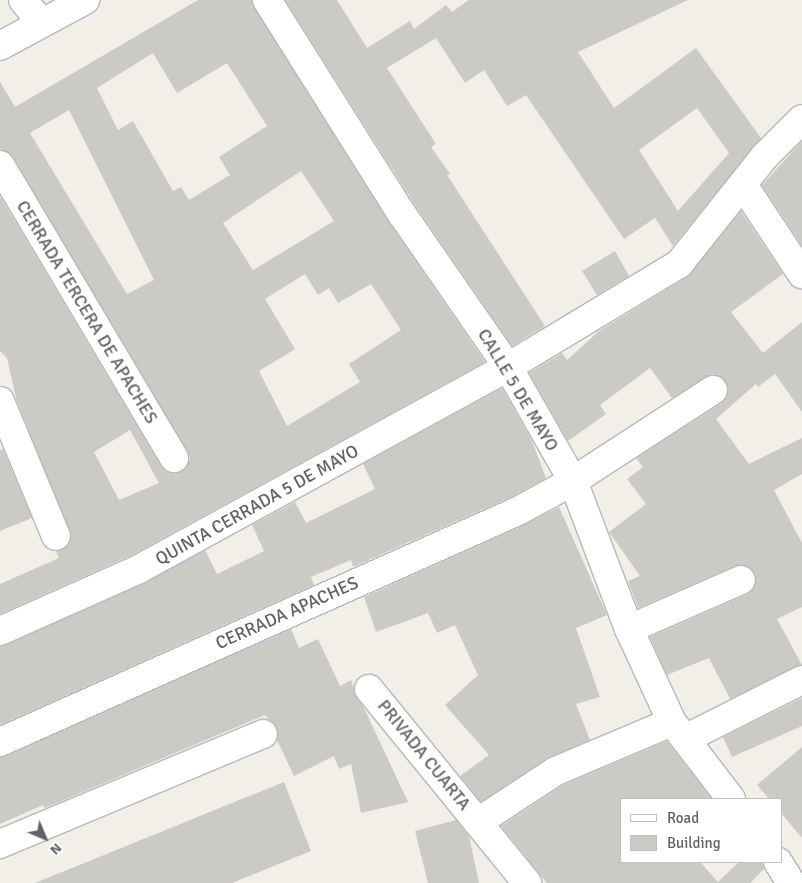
<!DOCTYPE html>
<style>
body{margin:0}
#map{position:relative;width:802px;height:883px;overflow:hidden;background:#f1efe8;font-family:Signika,sans-serif}
div>[style]{position:absolute}
.building>*{inset:0;background:#cccac5}
.roads{filter:drop-shadow(1px 0 #b5b8bc) drop-shadow(-1px 0 #b5b8bc) drop-shadow(0 1px #b5b8bc) drop-shadow(0 -1px #b5b8bc)}
.minor>*{height:28px;margin:-14px;padding:0 14px;transform-origin:14px;border-radius:14px;background:#fff}
span{translate:-50% -50%;white-space:nowrap;text-align:center;line-height:1.15;-webkit-text-stroke:4px #fff;paint-order:stroke}
.street-label{font-size:18px;color:#5f6368}
.legend{position:absolute;left:620px;top:798px;width:162px;height:65px;box-sizing:border-box;background:#fff;border:1px solid #bfc1c3;margin:0;padding:6px 9px;list-style:none;font-size:15px;color:#5f6368}
.legend li{display:flex;align-items:center;gap:10px;height:25px}
.legend b{width:25px;border:1px solid #bfc1c3}
.north{position:absolute;left:20px;top:813px;width:50px;height:50px;-webkit-text-stroke:4px #fff;paint-order:stroke;rotate:135deg;font-size:14px;font-weight:700;line-height:20px;text-align:center;color:#5f6368}
.north::after{content:'';display:block;margin:auto;width:18px;height:22px;background:#5f6368;clip-path:polygon(50% 0,100% 100%,50% 72%,0 100%)}
</style>
<div id="map">
<div class="building">
<i style="clip-path:polygon(evenodd,198px 0,251px 0,389px 222px,485px 362px,132px 555px,0 614px,0 584px,59px 558px,56px 551px,68px 546px,71px 538px,16px 398px,7px 358px,0 351px,0 196px,161px 466px,175px 474px,182px 471px,190px 458px,13px 157px,0 149px,0 82px,15px 107px,198px 0,153px 53px,177px 93px,227px 63px,267px 126px,219px 157px,230px 175px,189px 200px,181px 187px,173px 191px,133px 121px,118px 130px,97px 88px,153px 53px,198px 0,69px 110px,154px 280px,127px 294px,30px 133px,69px 110px,198px 0,301px 171px,334px 221px,253px 270px,223px 223px,301px 171px,198px 0,305px 274px,318px 295px,329px 288px,338px 303px,371px 284px,401px 330px,349px 364px,360px 382px,287px 426px,259px 371px,295px 349px,265px 299px,305px 274px,198px 0,130px 430px,159px 483px,119px 500px,94px 452px,130px 430px)"></i>
<i style="clip-path:polygon(evenodd,285px 0,337px 0,367px 48px,410px 21px,414px 29px,446px 5px,452px 12px,469px 0,688px 0,578px 52px,614px 108px,696px 48px,761px 138px,673px 246px,655px 218px,624px 239px,526px 95px,507px 106px,484px 70px,465px 83px,436px 38px,387px 68px,436px 144px,431px 147px,450px 174px,447px 175px,545px 326px,512px 346px,415px 205px,285px 0,697px 108px,729px 153px,678px 211px,639px 150px,697px 108px)"></i>
<i style="clip-path:polygon(802px 141px,802px 246px,762px 185px)"></i>
<i style="clip-path:polygon(741px 211px,783px 274px,731px 312px,763px 353px,802px 322px,802px 412px,775px 374px,758px 387px,756px 384px,716px 419px,749px 464px,802px 438px,802px 474px,774px 490px,802px 543px,802px 607px,777px 619px,802px 665px,730px 699px,709px 658px,667px 675px,650px 637px,748px 594px,756px 582px,755px 573px,743px 565px,735px 566px,638px 608px,628px 581px,640px 576px,609px 532px,646px 504px,627px 479px,643px 467px,636px 458px,722px 403px,727px 397px,726px 382px,712px 374px,672px 398px,650px 368px,600px 405px,606px 414px,568px 441px,529px 373px,562px 353px,567px 360px,599px 331px,687px 277px)"></i>
<i style="clip-path:polygon(615px 251px,629px 276px,597px 295px,582px 271px)"></i>
<i style="clip-path:polygon(502px 388px,532px 441px,546px 478px,511px 497px,353px 567px,351px 560px,311px 577px,314px 585px,0 725px,0 646px,145px 583px,205px 550px,217px 574px,264px 551px,252px 525px,295px 502px,306px 523px,375px 489px,363px 464px)"></i>
<i style="clip-path:polygon(3px 449px,32px 518px,0 531px,0 450px)"></i>
<i style="clip-path:polygon(559px 507px,607px 615px,576px 628px,600px 697px,576px 704px,590px 740px,548px 758px,481px 802px,460px 776px,489px 755px,445px 705px,478px 675px,455px 625px,437px 633px,428px 613px,376px 632px,364px 597px,524px 525px)"></i>
<i style="clip-path:polygon(291px 629px,299px 648px,318px 639px,340px 686px,351px 680px,357px 698px,364px 708px,408px 802px,361px 813px,351px 764px,339px 769px,334px 756px,294px 776px,277px 740px,277px 728px,265px 715px,45px 808px,43px 805px,0 824px,0 757px)"></i>
<i style="clip-path:polygon(802px 698px,802px 726px,732px 757px,723px 737px)"></i>
<i style="clip-path:polygon(667px 741px,712px 799px,621px 799px,621px 862px,700px 862px,718px 882px,739px 862px,762px 862px,764px 869px,750px 883px,547px 883px,501px 826px,563px 785px)"></i>
<i style="clip-path:polygon(802px 747px,802px 838px,781px 813px,781px 799px,769px 799px,757px 785px)"></i>
<i style="clip-path:polygon(284px 782px,311px 851px,232px 883px,35px 883px)"></i>
<i style="clip-path:polygon(456px 820px,469px 836px,479px 883px,428px 883px,415px 831px)"></i>
</div>
<div class="roads">
<div class="minor">
<i style="left:23px;top:0;width:28px;rotate:51deg"></i>
<i style="left:267px;top:0;width:253px;rotate:57.8deg"></i>
<i style="left:402px;top:214px;width:186px;rotate:55.3deg"></i>
<i style="left:508px;top:367px;width:131px;rotate:60.3deg"></i>
<i style="left:573px;top:481px;width:158px;rotate:69.3deg"></i>
<i style="left:629px;top:629px;width:102px;rotate:65.2deg"></i>
<i style="left:672px;top:722px;width:97px;rotate:52.5deg"></i>
<i style="left:0;top:46px;width:97px;rotate:-28.4deg"></i>
<i style="left:0;top:165px;width:341px;rotate:59.3deg"></i>
<i style="left:743px;top:185px;width:107px;rotate:56.5deg"></i>
<i style="left:0;top:401px;width:146px;rotate:67.5deg"></i>
<i style="left:629px;top:629px;width:122px;rotate:-23.6deg"></i>
<i style="left:0;top:631px;width:152px;rotate:-24deg"></i>
<i style="left:139px;top:569px;width:421px;rotate:-28.7deg"></i>
<i style="left:508px;top:367px;width:200px;rotate:-31.1deg"></i>
<i style="left:679px;top:264px;width:138px;rotate:-51.5deg"></i>
<i style="left:765px;top:156px;width:52px;rotate:-45deg"></i>
<i style="left:369px;top:689px;width:250px;rotate:50.8deg"></i>
<i style="left:685px;top:739px;width:131px;rotate:-26.8deg"></i>
<i style="left:0;top:742px;width:567px;rotate:-24.03deg"></i>
<i style="left:518px;top:511px;width:63px;rotate:-28.6deg"></i>
<i style="left:573px;top:481px;width:167px;rotate:-33deg"></i>
<i style="left:478px;top:822px;width:93px;rotate:-33.2deg"></i>
<i style="left:556px;top:771px;width:126px;rotate:-22.9deg"></i>
<i style="left:0;top:844px;width:285px;rotate:-22.7deg"></i>
<i style="left:778px;top:862px;width:25px;rotate:58deg"></i>
</div>
</div>
<div class="street-label">
<span style="left:87px;top:312px;rotate:59deg">CERRADA TERCERA DE APACHES</span>
<span style="left:518px;top:390px;rotate:59deg">CALLE 5 DE MAYO</span>
<span style="left:257px;top:505px;rotate:-29deg">QUINTA CERRADA 5 DE MAYO</span>
<span style="left:287px;top:613px;rotate:-24deg">CERRADA APACHES</span>
<span style="left:424px;top:755px;rotate:51deg">PRIVADA CUARTA</span>
</div>
<ul class="legend">
<li><b style="height:6px;background:#fff"></b>Road</li>
<li><b style="height:14px;background:#cccac5"></b>Building</li>
</ul>
<div class="north">N</div>
</div>
